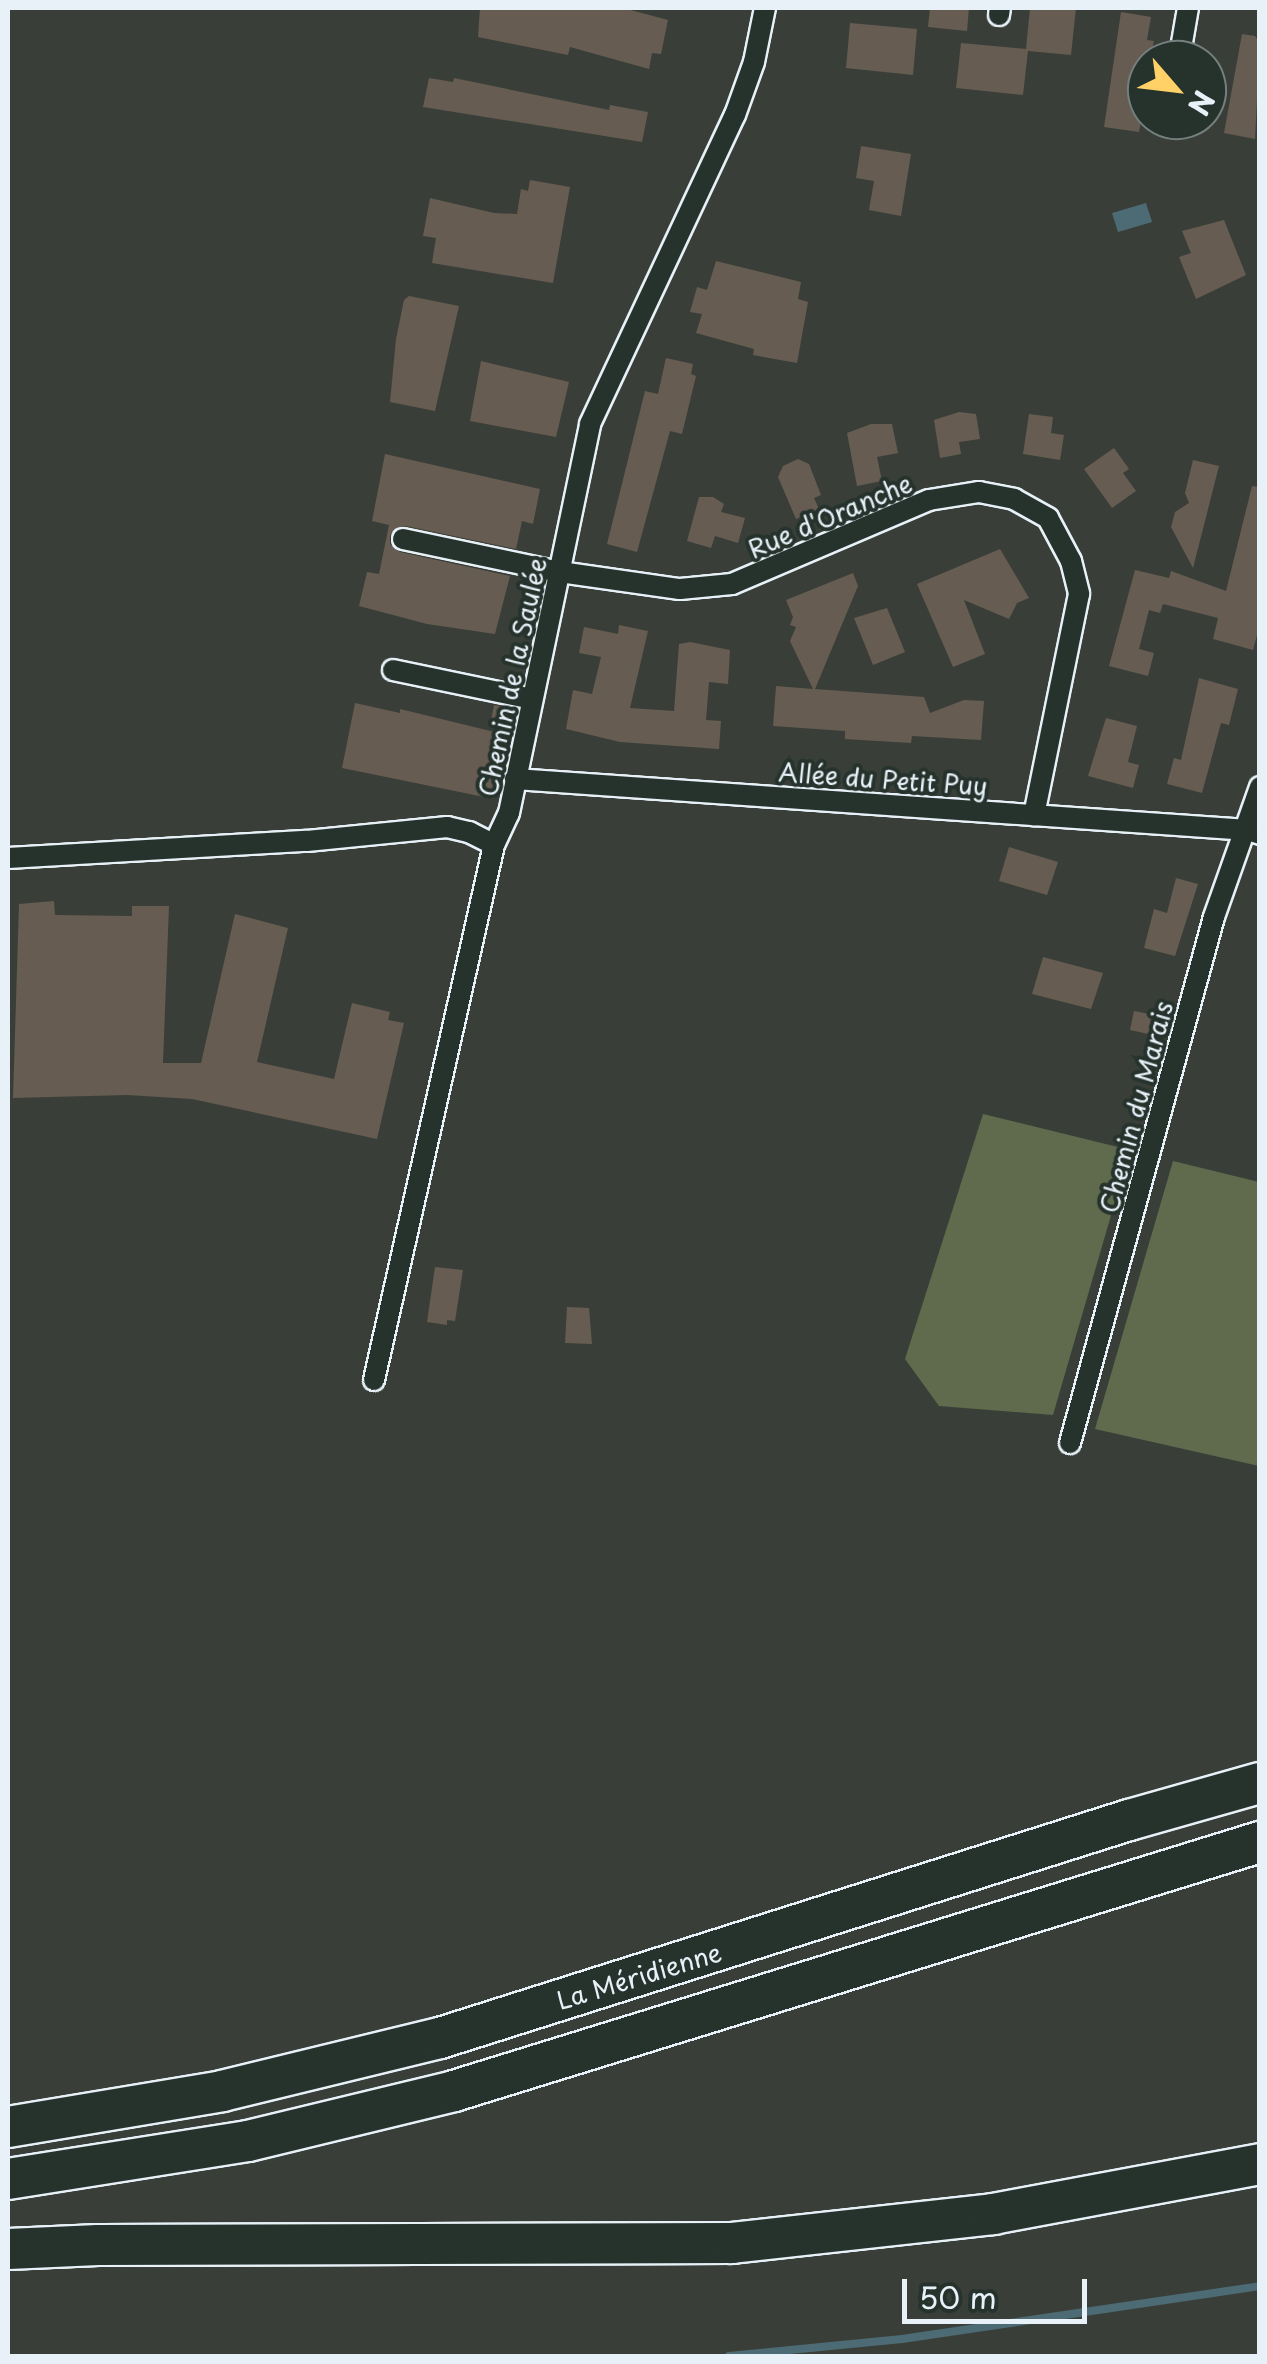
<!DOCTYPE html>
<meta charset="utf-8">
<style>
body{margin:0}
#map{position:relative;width:1267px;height:2364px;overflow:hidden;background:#393f38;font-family:"Playpen Sans",sans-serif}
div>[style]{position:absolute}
.green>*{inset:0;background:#5f6b4c}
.water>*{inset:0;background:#4d6b74}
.stream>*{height:8px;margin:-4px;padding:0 4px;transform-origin:4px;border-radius:4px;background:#4d6b74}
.building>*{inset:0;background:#665c51}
.roads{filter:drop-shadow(2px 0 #e8f1f8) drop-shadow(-2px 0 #e8f1f8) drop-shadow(0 2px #e8f1f8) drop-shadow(0 -2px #e8f1f8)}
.street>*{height:20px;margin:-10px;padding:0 10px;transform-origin:10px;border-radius:10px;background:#26332d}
.highway>*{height:40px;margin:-20px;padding:0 20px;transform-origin:20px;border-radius:20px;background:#26332d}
span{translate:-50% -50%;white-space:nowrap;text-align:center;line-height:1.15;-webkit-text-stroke:8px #26332d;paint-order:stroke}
.street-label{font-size:25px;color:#e8f1f8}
.frame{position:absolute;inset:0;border:10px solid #e8f1f8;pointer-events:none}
.north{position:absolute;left:1127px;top:40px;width:100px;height:100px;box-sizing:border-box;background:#26332d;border:2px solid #747f7e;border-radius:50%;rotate:118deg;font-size:28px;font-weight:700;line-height:40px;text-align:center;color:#e8f1f8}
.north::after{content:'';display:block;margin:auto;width:35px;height:45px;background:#ffd166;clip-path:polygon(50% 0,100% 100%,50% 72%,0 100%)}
.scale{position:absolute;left:902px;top:2279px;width:185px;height:45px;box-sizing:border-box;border:5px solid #e8f1f8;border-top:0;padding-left:12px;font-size:30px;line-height:35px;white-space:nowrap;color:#e8f1f8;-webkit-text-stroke:8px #26332d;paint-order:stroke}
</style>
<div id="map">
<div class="green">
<i style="clip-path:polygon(983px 1114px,1130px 1150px,1053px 1415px,939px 1406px,905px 1359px)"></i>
<i style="clip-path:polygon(1173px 1161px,1259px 1182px,1259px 1466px,1095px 1429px)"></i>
</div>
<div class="water">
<i style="clip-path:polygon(1146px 203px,1152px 222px,1118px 232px,1112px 213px)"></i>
</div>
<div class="stream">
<i style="left:729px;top:2356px;width:174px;rotate:-5.6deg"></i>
<i style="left:902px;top:2339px;width:362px;rotate:-8.4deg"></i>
</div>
<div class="building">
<i style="clip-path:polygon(480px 8px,623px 8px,668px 20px,661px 54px,652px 53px,649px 69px,570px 47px,568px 55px,478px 37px)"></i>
<i style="clip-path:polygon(930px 8px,969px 8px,967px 31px,928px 27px)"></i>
<i style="clip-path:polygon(1030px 8px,1076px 8px,1071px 55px,1028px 51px,1023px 95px,956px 88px,961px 43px,1026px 49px)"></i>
<i style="clip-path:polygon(1121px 12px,1151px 17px,1147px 40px,1154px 41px,1138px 109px,1143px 110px,1139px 132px,1104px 127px)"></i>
<i style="clip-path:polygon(850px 23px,917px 29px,913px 75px,846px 68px)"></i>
<i style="clip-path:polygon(1242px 34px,1255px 36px,1260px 43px,1255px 139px,1224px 133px)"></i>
<i style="clip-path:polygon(429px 78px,453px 82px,454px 78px,609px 110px,610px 105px,648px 112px,642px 142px,423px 107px)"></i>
<i style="clip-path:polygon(861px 146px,911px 154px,901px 216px,869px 210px,874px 181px,856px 178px)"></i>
<i style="clip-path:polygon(530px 180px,570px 187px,553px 283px,432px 263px,436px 238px,423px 236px,430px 198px,494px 213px,517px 214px,521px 189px,528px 191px)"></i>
<i style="clip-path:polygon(1224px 220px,1246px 275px,1196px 299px,1179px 257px,1191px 253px,1182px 231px)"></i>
<i style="clip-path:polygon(716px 261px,801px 282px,798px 299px,808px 302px,797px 363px,753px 355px,754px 349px,696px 333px,702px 314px,690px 312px,697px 287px,707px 290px)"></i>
<i style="clip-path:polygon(409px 296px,459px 306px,435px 411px,390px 402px,396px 339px,404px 300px)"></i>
<i style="clip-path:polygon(666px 358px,693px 364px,691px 374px,696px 376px,682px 434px,670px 431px,637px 552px,607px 544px,645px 391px,658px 394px)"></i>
<i style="clip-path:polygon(481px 361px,569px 382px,556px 437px,470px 421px)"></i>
<i style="clip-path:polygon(959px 412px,976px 414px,980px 439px,959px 442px,961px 454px,940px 458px,934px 420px)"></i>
<i style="clip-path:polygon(1029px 414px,1053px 417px,1051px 433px,1064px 435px,1060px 460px,1023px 454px)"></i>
<i style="clip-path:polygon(871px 424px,892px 424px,898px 453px,877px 457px,882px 481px,857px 486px,847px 433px)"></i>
<i style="clip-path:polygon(1114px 448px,1129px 469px,1123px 473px,1136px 491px,1112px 508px,1084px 469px)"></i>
<i style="clip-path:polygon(385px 454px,540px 489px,533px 524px,522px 521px,516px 549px,406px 526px,390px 535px,390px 544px,400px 552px,510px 576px,495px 634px,427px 624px,359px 606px,367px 572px,379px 574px,389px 525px,372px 521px)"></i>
<i style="clip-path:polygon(798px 459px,809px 464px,821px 495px,814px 498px,819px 509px,796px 519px,778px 477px,783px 466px)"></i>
<i style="clip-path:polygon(1193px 460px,1219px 466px,1193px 568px,1171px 527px,1175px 512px,1189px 503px,1185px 493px)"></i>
<i style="clip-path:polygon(1252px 486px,1260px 487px,1260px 624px,1253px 650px,1213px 639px,1218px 618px,1163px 604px,1160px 613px,1149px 610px,1139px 649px,1154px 653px,1148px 676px,1109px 666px,1135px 570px,1169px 578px,1171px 571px,1226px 591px)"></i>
<i style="clip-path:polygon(699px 497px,713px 497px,724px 504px,721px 512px,745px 518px,738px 543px,715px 536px,711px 548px,687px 541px)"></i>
<i style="clip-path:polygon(1000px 549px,1029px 598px,1017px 603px,1009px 619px,964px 600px,985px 654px,953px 667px,917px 584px)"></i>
<i style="clip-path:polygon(853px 573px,858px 586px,815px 689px,924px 697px,930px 713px,964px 700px,984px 701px,981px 740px,912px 736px,911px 743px,845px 739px,845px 731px,773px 726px,776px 686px,813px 689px,790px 641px,796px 627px,790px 625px,793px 617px,786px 600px)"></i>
<i style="clip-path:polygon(887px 608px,905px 652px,873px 665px,854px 618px)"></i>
<i style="clip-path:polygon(619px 625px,648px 631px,630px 708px,674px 711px,679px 644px,690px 642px,730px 650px,728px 684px,709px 682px,706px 720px,721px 721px,719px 749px,620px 742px,566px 729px,573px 690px,592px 694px,601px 657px,579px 653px,584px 627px,618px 634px)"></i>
<i style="clip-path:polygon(1199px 678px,1238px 689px,1229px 725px,1221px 723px,1202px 793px,1167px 784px,1174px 758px,1181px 760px)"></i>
<i style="clip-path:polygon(355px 703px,400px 713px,400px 709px,507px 735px,494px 799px,342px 768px)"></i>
<i style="clip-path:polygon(494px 705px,514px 709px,509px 729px,490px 725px)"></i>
<i style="clip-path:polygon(1106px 718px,1137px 726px,1128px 762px,1139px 765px,1133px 788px,1088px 776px)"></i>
<i style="clip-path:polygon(1009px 847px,1058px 862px,1047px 895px,999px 881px)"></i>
<i style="clip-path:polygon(1176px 878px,1198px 884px,1175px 956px,1144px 948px,1154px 909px,1167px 913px)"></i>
<i style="clip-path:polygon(54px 901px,55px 915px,132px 916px,132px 906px,169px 906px,163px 1063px,201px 1063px,235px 914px,288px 928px,257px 1062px,334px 1079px,352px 1003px,390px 1012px,388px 1020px,404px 1023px,377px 1139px,192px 1099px,127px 1095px,13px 1098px,19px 904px)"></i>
<i style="clip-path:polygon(1043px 957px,1103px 973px,1091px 1009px,1032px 994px)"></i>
<i style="clip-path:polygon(1134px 1011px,1165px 1017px,1162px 1037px,1130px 1030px)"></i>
<i style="clip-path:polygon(435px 1267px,463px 1270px,455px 1321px,447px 1320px,447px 1325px,427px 1322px)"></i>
<i style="clip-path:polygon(567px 1307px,589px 1308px,592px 1344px,565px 1343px)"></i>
</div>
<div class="roads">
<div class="street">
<i style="left:999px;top:15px;width:7px;rotate:-82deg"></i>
<i style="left:1179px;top:60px;width:53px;rotate:-80.2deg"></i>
<i style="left:403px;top:539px;width:160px;rotate:11.9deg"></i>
<i style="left:560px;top:572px;width:121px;rotate:8.1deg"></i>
<i style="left:680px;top:589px;width:52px;rotate:-5.5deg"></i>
<i style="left:732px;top:584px;width:214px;rotate:-23.1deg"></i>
<i style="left:929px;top:500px;width:51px;rotate:-9.1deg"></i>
<i style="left:979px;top:492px;width:36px;rotate:11deg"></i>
<i style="left:1014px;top:499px;width:39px;rotate:29deg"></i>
<i style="left:1048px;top:518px;width:49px;rotate:61.9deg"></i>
<i style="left:1071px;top:561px;width:34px;rotate:76deg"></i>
<i style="left:1079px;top:594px;width:226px;rotate:101.5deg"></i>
<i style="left:393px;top:670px;width:142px;rotate:11.8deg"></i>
<i style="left:515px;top:779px;width:735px;rotate:3.98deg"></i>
<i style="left:1248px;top:830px;width:13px;rotate:18deg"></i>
<i style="left:8px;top:858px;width:299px;rotate:-3.3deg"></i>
<i style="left:307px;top:841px;width:141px;rotate:-5.7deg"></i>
<i style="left:447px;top:827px;width:23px;rotate:13deg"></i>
<i style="left:469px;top:832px;width:28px;rotate:27deg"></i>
<i style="left:374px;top:1380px;width:548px;rotate:-77.36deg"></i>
<i style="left:494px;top:845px;width:35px;rotate:-65deg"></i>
<i style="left:509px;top:813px;width:397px;rotate:-78.2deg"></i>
<i style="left:590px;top:424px;width:341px;rotate:-64.9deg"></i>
<i style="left:735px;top:115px;width:56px;rotate:-70.3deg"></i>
<i style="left:754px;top:62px;width:55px;rotate:-78.5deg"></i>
<i style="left:1070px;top:1443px;width:545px;rotate:-74.69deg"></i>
<i style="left:1214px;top:917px;width:138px;rotate:-70.5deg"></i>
</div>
<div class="highway">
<i style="left:8px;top:2127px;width:217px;rotate:-9.5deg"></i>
<i style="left:222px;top:2091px;width:224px;rotate:-13.7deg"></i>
<i style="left:440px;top:2038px;width:723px;rotate:-17.56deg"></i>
<i style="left:1129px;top:1820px;width:136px;rotate:-15.8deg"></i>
<i style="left:8px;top:2179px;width:243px;rotate:-9deg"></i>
<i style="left:248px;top:2141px;width:212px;rotate:-13.6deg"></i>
<i style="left:454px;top:2091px;width:844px;rotate:-17.17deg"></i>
<i style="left:8px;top:2249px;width:90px;rotate:-2.5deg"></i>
<i style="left:98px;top:2245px;width:634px;rotate:-0.18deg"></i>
<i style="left:732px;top:2243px;width:263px;rotate:-6.3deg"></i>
<i style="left:993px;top:2214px;width:272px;rotate:-10.6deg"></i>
</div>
</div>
<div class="street-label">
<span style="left:830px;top:516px;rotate:-23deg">Rue d'Oranche</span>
<span style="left:512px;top:677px;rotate:-78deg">Chemin de la Saulée</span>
<span style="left:883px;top:779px;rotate:4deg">Allée du Petit Puy</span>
<span style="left:1136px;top:1107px;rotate:-75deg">Chemin du Marais</span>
<span style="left:639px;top:1976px;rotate:-17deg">La Méridienne</span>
</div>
<div class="frame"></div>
<div class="north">N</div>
<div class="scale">50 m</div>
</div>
